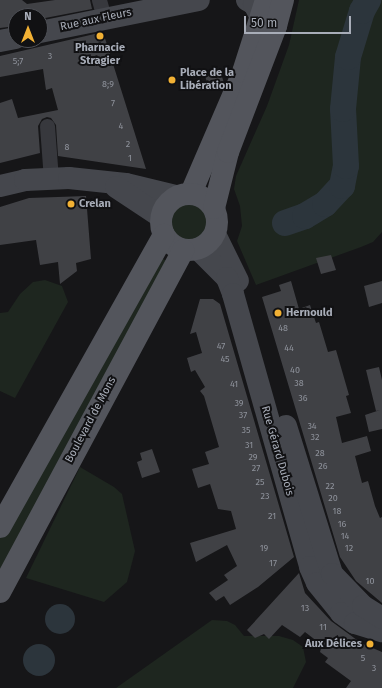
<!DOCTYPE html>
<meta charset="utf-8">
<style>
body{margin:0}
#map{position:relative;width:382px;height:688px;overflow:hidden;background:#161618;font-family:"Fira Sans",sans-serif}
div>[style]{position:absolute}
.green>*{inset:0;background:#1e261f}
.round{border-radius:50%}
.water>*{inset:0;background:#2c353c}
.river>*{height:26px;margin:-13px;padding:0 13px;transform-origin:13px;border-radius:13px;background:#2c353c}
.building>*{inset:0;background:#404145}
.street>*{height:15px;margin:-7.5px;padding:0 7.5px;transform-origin:7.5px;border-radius:7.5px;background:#37383d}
.secondary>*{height:22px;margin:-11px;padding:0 11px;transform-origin:11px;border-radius:11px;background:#45474d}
.primary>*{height:22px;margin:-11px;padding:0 11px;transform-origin:11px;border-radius:11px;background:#53555c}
.primary>.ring{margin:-11px;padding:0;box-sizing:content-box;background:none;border:22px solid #53555c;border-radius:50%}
.dots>*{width:11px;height:11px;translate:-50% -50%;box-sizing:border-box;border:2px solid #111113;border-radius:50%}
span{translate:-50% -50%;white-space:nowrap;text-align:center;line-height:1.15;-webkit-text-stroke:4px #111113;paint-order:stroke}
.number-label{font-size:9px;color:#8e929b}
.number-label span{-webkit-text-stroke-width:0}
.street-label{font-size:11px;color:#a8adb8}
.poi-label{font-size:11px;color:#a8adb8;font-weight:700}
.left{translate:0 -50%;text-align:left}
.right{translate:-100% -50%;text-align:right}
.north{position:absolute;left:8px;top:8px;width:40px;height:40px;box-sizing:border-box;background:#111113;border:1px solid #4d4f55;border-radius:50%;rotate:0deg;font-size:11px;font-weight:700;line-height:16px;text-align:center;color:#a8adb8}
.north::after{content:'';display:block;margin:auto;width:14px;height:18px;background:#f2b134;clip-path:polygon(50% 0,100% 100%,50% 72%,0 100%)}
.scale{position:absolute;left:244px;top:16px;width:107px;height:18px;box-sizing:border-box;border:2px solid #a8adb8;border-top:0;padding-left:5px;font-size:12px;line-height:14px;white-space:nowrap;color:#a8adb8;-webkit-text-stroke:3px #111113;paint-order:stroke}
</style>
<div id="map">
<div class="green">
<i style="clip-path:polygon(299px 0,382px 0,382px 232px,373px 242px,361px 247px,256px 285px,237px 241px,242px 226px,240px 206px,234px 189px,236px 176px,267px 106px,289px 45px)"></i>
<i class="round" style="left:168px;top:201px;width:40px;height:40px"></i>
<i style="clip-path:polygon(158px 256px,170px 263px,0 581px,0 537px)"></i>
<i style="clip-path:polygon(45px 280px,62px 286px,68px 302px,15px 398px,0 391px,0 313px,8px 312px,20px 294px,33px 282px)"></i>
<i style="clip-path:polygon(80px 467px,114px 487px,122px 494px,135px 551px,127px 582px,104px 602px,26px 578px)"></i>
<i style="clip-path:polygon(212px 620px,227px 621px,235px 625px,244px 636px,279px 636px,293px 640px,303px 647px,306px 662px,293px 688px,116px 688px)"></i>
</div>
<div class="water">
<i class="round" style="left:45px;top:604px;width:30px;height:30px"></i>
<i class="round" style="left:23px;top:644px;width:32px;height:32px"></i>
</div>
<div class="river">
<i style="left:285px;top:223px;width:21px;rotate:-19deg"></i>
<i style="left:305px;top:216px;width:23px;rotate:-31deg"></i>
<i style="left:325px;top:204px;width:25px;rotate:-47deg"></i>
<i style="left:342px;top:186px;width:20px;rotate:-79deg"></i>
<i style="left:346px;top:166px;width:57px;rotate:-93deg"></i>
<i style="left:343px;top:109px;width:52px;rotate:-84.5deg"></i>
<i style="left:348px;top:57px;width:48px;rotate:-73.1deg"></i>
<i style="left:362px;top:11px;width:13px;rotate:-61deg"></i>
</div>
<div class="building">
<i style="clip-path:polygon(0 0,22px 0,27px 4px,55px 0,90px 0,92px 9px,40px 19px,40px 16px,16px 16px,16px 26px,0 28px)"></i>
<i style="clip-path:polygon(103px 32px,146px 169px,58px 156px,56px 125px,51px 118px,47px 117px,42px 119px,38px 126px,40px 153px,0 163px,0 103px,12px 99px,18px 118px,58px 110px,52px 88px,46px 90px,43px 69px,0 77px,0 56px)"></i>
<i style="clip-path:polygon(219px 68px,224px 83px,209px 88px,204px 73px)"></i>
<i style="clip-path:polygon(86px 196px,91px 259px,76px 263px,77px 271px,60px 284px,58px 262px,40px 265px,36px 240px,0 245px,0 207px,29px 198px)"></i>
<i style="clip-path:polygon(331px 255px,336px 270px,321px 274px,316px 258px)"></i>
<i style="clip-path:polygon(291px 281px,299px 309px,310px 305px,316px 323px,319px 322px,328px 352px,336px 350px,349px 395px,346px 396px,351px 413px,336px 417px,342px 443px,367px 436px,371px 451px,355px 456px,362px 483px,368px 481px,375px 506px,380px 518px,382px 517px,382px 603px,356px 581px,340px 557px,262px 297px,281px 291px,279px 285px)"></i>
<i style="clip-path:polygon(382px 281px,382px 303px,369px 307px,364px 286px)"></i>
<i style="clip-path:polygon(200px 299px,213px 299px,220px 304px,294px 557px,258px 587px,230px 605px,224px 596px,216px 601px,209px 593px,228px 580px,224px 575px,237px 566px,227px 545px,196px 562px,190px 543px,236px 529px,231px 511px,218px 509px,210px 484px,198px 488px,192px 469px,209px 464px,205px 452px,219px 447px,204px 396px,200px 391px,205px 387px,195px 370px,191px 372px,187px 358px,202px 353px,196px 332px,190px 334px)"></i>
<i style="clip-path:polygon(379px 367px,382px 380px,382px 429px,369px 432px,365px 415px,380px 410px,376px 411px,366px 370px)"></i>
<i style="clip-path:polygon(152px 449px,160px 472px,142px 478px,137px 462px,142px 460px,140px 453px)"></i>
<i style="clip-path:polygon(299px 573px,305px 593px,331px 621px,361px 643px,382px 652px,382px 688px,346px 688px,351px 681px,325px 662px,328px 658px,320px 652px,322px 645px,305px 632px,300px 637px,282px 625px,269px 639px,264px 634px,255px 638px,247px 630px)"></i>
</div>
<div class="street">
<i style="left:99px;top:0;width:19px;rotate:74deg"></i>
<i style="left:47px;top:126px;width:53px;rotate:85.7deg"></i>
</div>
<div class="secondary">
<i style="left:247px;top:0;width:8px;rotate:30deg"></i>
<i style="left:254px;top:4px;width:15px;rotate:62deg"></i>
<i style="left:40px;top:32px;width:162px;rotate:-11.4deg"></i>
<i style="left:0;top:41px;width:16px;rotate:-11deg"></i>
<i style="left:0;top:186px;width:26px;rotate:-13deg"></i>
<i style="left:25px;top:180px;width:44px;rotate:-2.6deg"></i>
<i style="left:69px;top:178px;width:57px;rotate:6deg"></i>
<i style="left:126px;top:184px;width:51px;rotate:13.5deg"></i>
<i style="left:116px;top:187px;width:54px;rotate:33.7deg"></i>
<i style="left:215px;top:234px;width:52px;rotate:63.9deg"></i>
<i style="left:198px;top:249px;width:41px;rotate:45deg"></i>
<i style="left:227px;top:278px;width:17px;rotate:69deg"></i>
<i style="left:233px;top:294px;width:284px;rotate:74.2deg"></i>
<i style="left:310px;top:567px;width:17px;rotate:66deg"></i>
<i style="left:317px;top:583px;width:38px;rotate:51deg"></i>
<i style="left:341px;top:613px;width:17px;rotate:36deg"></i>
<i style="left:355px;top:623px;width:28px;rotate:17deg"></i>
<i style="left:286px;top:426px;width:155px;rotate:72.7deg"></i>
<i style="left:332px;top:574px;width:45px;rotate:45.9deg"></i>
<i style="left:363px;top:606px;width:22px;rotate:32deg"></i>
</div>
<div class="primary">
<i style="left:191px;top:193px;width:132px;rotate:-66.7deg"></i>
<i style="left:243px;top:72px;width:76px;rotate:-72.3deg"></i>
<i class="ring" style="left:161px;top:194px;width:34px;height:34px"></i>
<i style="left:214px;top:208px;width:58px;rotate:-76deg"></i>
<i style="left:228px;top:152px;width:135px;rotate:-69.1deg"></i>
<i style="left:276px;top:26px;width:27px;rotate:-75deg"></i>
<i style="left:0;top:527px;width:335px;rotate:-60.7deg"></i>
<i style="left:0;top:592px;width:388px;rotate:-61.8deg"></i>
</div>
<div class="dots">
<i style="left:100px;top:36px;background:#f2b134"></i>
<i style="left:172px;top:80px;background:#f2b134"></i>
<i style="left:71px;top:204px;background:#f2b134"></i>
<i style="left:278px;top:313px;background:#f2b134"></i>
<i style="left:370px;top:644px;background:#f2b134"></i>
</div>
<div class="number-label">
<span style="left:50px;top:56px">3</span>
<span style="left:18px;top:61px">5;7</span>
<span style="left:108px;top:84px">8;9</span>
<span style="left:113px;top:103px">7</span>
<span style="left:121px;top:126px">4</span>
<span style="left:128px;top:144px">2</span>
<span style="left:67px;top:147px">8</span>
<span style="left:130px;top:158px">1</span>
<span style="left:283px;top:328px">48</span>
<span style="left:221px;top:346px">47</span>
<span style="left:289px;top:348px">44</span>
<span style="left:225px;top:359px">45</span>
<span style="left:295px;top:370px">40</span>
<span style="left:299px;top:383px">38</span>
<span style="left:234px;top:384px">41</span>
<span style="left:303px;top:398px">36</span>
<span style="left:239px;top:403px">39</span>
<span style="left:243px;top:415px">37</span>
<span style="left:312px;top:426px">34</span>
<span style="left:246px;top:430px">35</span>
<span style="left:315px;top:437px">32</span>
<span style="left:249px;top:445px">31</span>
<span style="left:320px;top:453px">28</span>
<span style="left:253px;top:457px">29</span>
<span style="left:323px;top:466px">26</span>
<span style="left:256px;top:468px">27</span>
<span style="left:260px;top:482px">25</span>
<span style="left:330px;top:486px">22</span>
<span style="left:265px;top:496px">23</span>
<span style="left:333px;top:498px">20</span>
<span style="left:337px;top:511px">18</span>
<span style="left:272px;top:516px">21</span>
<span style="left:342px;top:524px">16</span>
<span style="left:345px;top:536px">14</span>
<span style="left:264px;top:548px">19</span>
<span style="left:349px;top:548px">12</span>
<span style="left:273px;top:563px">17</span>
<span style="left:370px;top:581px">10</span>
<span style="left:305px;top:608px">13</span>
<span style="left:323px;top:627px">11</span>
<span style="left:363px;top:658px">5</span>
<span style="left:374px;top:668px">3</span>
</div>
<div class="street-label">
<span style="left:96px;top:20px;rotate:-12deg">Rue aux Fleurs</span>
<span style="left:91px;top:420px;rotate:-62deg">Boulevard de Mons</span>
<span style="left:277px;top:451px;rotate:74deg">Rue Gérard Dubois</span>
</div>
<div class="poi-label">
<span style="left:100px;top:55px">Pharnacie<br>Stragier</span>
<span class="left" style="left:180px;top:80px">Place de la<br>Libération</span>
<span class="left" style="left:79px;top:204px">Crelan</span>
<span class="left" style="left:286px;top:313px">Hernould</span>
<span class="right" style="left:362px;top:644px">Aux Délices</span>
</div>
<div class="north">N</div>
<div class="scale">50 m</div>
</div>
